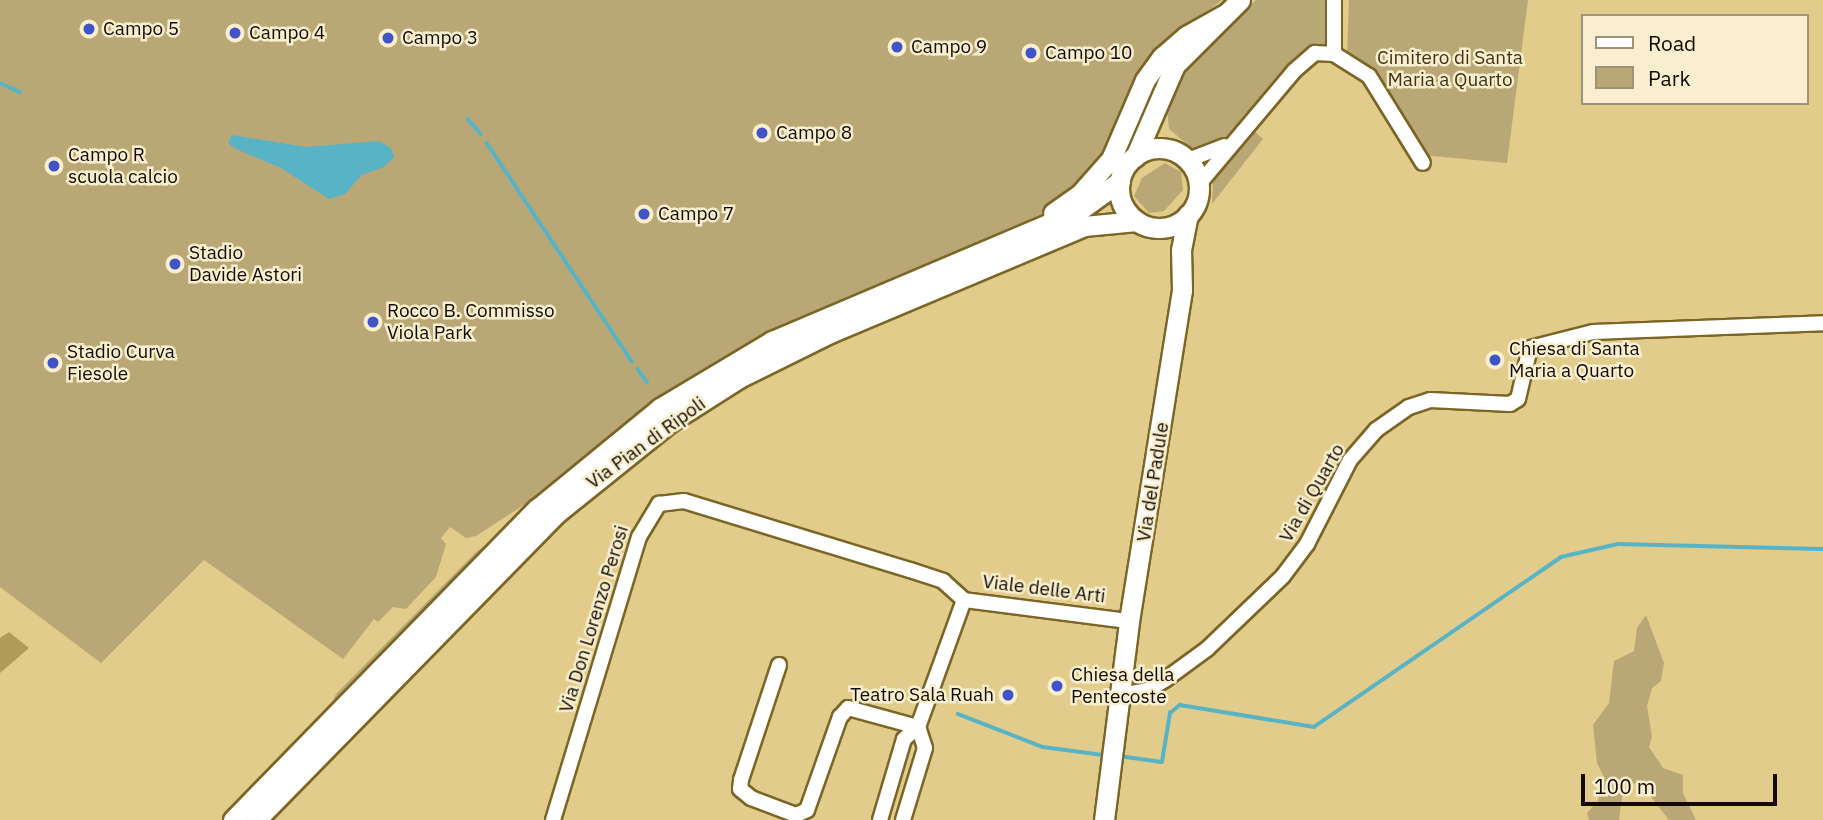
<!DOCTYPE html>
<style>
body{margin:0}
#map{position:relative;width:1823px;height:820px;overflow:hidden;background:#e2cc8c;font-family:"IBM Plex Sans",sans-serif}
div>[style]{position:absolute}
.green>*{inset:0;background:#b9a876}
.forest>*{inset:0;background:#b19b58}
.water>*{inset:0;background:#58b4c5}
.stream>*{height:3.5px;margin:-1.75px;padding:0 1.75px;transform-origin:1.75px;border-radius:1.75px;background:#58b4c5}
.roads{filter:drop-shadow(2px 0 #7b6626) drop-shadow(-2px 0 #7b6626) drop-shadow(0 2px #7b6626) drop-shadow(0 -2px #7b6626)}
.minor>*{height:14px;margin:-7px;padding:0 7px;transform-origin:7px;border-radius:7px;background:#fff}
.secondary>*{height:19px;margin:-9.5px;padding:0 9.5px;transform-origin:9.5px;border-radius:9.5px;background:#fff}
.secondary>.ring{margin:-9.5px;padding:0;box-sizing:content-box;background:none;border:19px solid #fff;border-radius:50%}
.dots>*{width:19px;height:19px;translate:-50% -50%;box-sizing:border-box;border:4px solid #f9eece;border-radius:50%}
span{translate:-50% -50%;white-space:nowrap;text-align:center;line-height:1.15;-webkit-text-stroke:5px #f9eece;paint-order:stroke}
.poi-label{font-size:19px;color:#120a00}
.left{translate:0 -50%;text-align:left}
.right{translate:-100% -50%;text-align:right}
.park-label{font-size:19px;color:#3e3416}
.street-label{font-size:19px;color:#120a00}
.legend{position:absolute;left:1581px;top:14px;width:228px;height:91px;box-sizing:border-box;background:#f9eece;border:2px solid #9d937c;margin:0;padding:9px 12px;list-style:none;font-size:21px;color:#120a00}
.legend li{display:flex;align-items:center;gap:14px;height:35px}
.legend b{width:35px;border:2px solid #9d937c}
.scale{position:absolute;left:1581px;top:774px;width:196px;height:32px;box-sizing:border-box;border:4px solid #120a00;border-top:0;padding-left:9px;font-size:21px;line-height:24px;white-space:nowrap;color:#120a00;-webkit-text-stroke:5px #f9eece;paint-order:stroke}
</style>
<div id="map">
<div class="green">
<i style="clip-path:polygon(0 0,1222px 0,1151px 55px,1131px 87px,1102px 155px,1082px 181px,1044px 213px,771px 332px,626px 422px,533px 499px,476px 536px,466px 538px,450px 527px,441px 538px,446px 544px,436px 577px,406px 609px,393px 607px,378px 622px,374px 619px,343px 659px,204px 560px,101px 663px,0 587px)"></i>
<i style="clip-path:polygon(1256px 0,1329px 0,1332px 45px,1307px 50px,1292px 63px,1219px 145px,1193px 149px,1169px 129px,1167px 107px,1174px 86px,1182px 69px)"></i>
<i style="clip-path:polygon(1349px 0,1528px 0,1507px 163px,1421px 155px,1347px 56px)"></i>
<i style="clip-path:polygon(1254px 131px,1263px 139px,1212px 204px,1213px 181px)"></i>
<i style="clip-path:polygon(1165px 163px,1181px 172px,1183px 190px,1164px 211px,1149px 213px,1134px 196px,1142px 178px)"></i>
<i style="clip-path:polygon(507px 531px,326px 716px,336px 694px,476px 552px)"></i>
<i style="clip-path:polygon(1646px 615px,1664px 663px,1661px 681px,1652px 688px,1647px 706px,1652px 737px,1649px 747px,1663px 768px,1683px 775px,1683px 793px,1696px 820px,1669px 820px,1641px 784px,1624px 782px,1619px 820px,1589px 820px,1587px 813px,1598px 801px,1603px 775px,1597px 763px,1593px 725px,1609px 703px,1614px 661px,1634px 651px,1637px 628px)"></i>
</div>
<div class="forest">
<i style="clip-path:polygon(9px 632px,29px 648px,0 673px,0 638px)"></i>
</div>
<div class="water">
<i style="clip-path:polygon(232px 135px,306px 147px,379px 141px,391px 148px,394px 157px,384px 167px,362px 175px,345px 194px,329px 199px,281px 168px,236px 149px,228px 143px)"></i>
</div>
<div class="stream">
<i style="left:0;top:83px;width:22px;rotate:24deg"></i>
<i style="left:468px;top:119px;width:20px;rotate:49deg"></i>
<i style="left:487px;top:143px;width:262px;rotate:56.4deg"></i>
<i style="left:638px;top:369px;width:16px;rotate:55deg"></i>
<i style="left:958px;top:714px;width:91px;rotate:21.2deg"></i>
<i style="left:1043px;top:747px;width:62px;rotate:7.5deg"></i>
<i style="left:1119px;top:756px;width:43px;rotate:7.9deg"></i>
<i style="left:1162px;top:762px;width:50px;rotate:-80.7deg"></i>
<i style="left:1170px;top:713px;width:13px;rotate:-39deg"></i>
<i style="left:1180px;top:705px;width:136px;rotate:9.3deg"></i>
<i style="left:1314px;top:727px;width:300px;rotate:-34.5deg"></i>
<i style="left:1561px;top:557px;width:58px;rotate:-12.8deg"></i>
<i style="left:1618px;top:544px;width:205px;rotate:1.4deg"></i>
</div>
<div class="roads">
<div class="minor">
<i style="left:1334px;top:0;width:54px;rotate:90deg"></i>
<i style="left:1188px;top:160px;width:39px;rotate:-21deg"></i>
<i style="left:1199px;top:184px;width:148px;rotate:-49.9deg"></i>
<i style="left:1294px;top:71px;width:28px;rotate:-41deg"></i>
<i style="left:1315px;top:53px;width:19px;rotate:3deg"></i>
<i style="left:1334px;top:54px;width:41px;rotate:32.2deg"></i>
<i style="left:1369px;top:76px;width:102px;rotate:58.2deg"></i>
<i style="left:964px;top:600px;width:166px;rotate:7.3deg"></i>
<i style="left:779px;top:665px;width:121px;rotate:108.3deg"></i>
<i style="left:741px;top:780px;width:9px;rotate:96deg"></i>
<i style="left:740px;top:789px;width:14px;rotate:39deg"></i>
<i style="left:751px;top:798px;width:48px;rotate:20.7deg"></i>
<i style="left:796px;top:815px;width:12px;rotate:-24deg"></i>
<i style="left:807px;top:810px;width:99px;rotate:-70.5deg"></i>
<i style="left:840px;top:717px;width:12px;rotate:-48deg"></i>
<i style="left:848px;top:708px;width:73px;rotate:15.2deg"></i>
<i style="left:1120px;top:695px;width:28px;rotate:-10deg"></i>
<i style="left:1148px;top:690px;width:21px;rotate:-31deg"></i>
<i style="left:1166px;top:679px;width:51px;rotate:-36.2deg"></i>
<i style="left:1207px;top:649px;width:105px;rotate:-43.8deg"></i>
<i style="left:1283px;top:576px;width:40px;rotate:-53deg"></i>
<i style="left:1307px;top:544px;width:94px;rotate:-62.9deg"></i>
<i style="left:1350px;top:460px;width:40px;rotate:-49deg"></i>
<i style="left:1376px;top:430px;width:40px;rotate:-34.9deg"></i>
<i style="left:1409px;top:407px;width:22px;rotate:-18deg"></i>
<i style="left:1430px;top:400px;width:80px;rotate:2.9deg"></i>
<i style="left:1510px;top:404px;width:9px;rotate:-32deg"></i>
<i style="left:1518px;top:399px;width:52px;rotate:-76.8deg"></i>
<i style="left:1530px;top:348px;width:65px;rotate:-14.3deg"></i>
<i style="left:1593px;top:332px;width:230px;rotate:-2.2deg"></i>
<i style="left:553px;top:820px;width:296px;rotate:-73.1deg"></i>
<i style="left:639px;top:537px;width:39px;rotate:-59deg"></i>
<i style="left:659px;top:504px;width:25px;rotate:-7deg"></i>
<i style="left:684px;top:501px;width:236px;rotate:17deg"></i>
<i style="left:910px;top:570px;width:35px;rotate:18deg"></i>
<i style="left:943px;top:581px;width:28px;rotate:42deg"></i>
<i style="left:880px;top:820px;width:84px;rotate:-73.5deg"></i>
<i style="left:904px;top:739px;width:18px;rotate:-41deg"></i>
<i style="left:918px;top:727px;width:135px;rotate:-70.1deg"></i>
<i style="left:903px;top:820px;width:75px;rotate:-73deg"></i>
<i style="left:925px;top:748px;width:22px;rotate:-108deg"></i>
</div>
<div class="secondary">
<i class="ring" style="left:1119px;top:148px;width:61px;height:61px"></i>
<i style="left:1135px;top:157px;width:100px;rotate:-66.5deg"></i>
<i style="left:1175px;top:65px;width:92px;rotate:-45deg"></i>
<i style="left:1053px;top:213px;width:33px;rotate:-35deg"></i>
<i style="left:1080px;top:194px;width:47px;rotate:-48.5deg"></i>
<i style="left:1111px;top:159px;width:86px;rotate:-66.7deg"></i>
<i style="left:1145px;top:80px;width:29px;rotate:-54deg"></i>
<i style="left:1162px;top:57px;width:32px;rotate:-41deg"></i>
<i style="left:1186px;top:36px;width:45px;rotate:-29.4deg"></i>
<i style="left:233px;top:820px;width:436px;rotate:-45.7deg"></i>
<i style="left:538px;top:508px;width:158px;rotate:-39.3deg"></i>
<i style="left:660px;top:408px;width:131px;rotate:-30.9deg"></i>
<i style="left:772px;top:341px;width:335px;rotate:-23deg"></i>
<i style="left:1080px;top:210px;width:49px;rotate:-35.9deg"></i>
<i style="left:256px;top:820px;width:430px;rotate:-45.6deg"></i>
<i style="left:557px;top:513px;width:145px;rotate:-38.8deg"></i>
<i style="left:670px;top:422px;width:82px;rotate:-32.5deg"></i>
<i style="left:739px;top:378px;width:102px;rotate:-26.3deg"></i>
<i style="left:830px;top:333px;width:276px;rotate:-22.8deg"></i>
<i style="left:1084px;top:226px;width:53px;rotate:-5.4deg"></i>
<i style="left:1104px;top:820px;width:201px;rotate:-82.8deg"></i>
<i style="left:1129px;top:621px;width:335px;rotate:-80.9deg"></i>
<i style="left:1182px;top:290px;width:40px;rotate:-91.4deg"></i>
<i style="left:1181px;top:250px;width:36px;rotate:-79deg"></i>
</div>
</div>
<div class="dots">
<i style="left:89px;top:29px;background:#4054c7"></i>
<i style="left:235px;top:33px;background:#4054c7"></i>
<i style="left:388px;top:38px;background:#4054c7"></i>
<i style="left:897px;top:47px;background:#4054c7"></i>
<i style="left:1031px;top:53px;background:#4054c7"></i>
<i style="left:762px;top:133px;background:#4054c7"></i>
<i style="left:54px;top:166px;background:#4054c7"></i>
<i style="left:644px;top:214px;background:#4054c7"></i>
<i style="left:175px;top:264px;background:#4054c7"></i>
<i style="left:373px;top:322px;background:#4054c7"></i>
<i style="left:1495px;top:360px;background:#4054c7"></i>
<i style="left:53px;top:363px;background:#4054c7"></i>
<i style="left:1057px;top:686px;background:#4054c7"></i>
<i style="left:1008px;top:695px;background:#4054c7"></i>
</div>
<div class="poi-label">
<span class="left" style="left:103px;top:29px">Campo 5</span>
<span class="left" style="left:249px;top:33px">Campo 4</span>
<span class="left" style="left:402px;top:38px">Campo 3</span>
<span class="left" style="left:911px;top:47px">Campo 9</span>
<span class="left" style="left:1045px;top:53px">Campo 10</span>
<span class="left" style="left:776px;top:133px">Campo 8</span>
<span class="left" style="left:68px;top:166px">Campo R<br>scuola calcio</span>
<span class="left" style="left:658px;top:214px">Campo 7</span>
<span class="left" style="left:189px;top:264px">Stadio<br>Davide Astori</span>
<span class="left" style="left:387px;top:322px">Rocco B. Commisso<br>Viola Park</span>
<span class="left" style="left:1509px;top:360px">Chiesa di Santa<br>Maria a Quarto</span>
<span class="left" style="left:67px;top:363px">Stadio Curva<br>Fiesole</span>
<span class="left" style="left:1071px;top:686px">Chiesa della<br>Pentecoste</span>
<span class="right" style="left:994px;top:695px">Teatro Sala Ruah</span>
</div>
<div class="park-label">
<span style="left:1450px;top:69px">Cimitero di Santa<br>Maria a Quarto</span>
</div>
<div class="street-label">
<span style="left:646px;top:443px;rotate:-36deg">Via Pian di Ripoli</span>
<span style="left:1153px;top:482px;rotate:-81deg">Via del Padule</span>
<span style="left:1312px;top:493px;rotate:-60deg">Via di Quarto</span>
<span style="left:1044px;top:589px;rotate:7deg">Viale delle Arti</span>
<span style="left:594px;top:619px;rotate:-73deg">Via Don Lorenzo Perosi</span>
</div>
<ul class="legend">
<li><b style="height:9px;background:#fff"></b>Road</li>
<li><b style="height:19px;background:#b9a876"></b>Park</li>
</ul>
<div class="scale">100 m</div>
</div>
